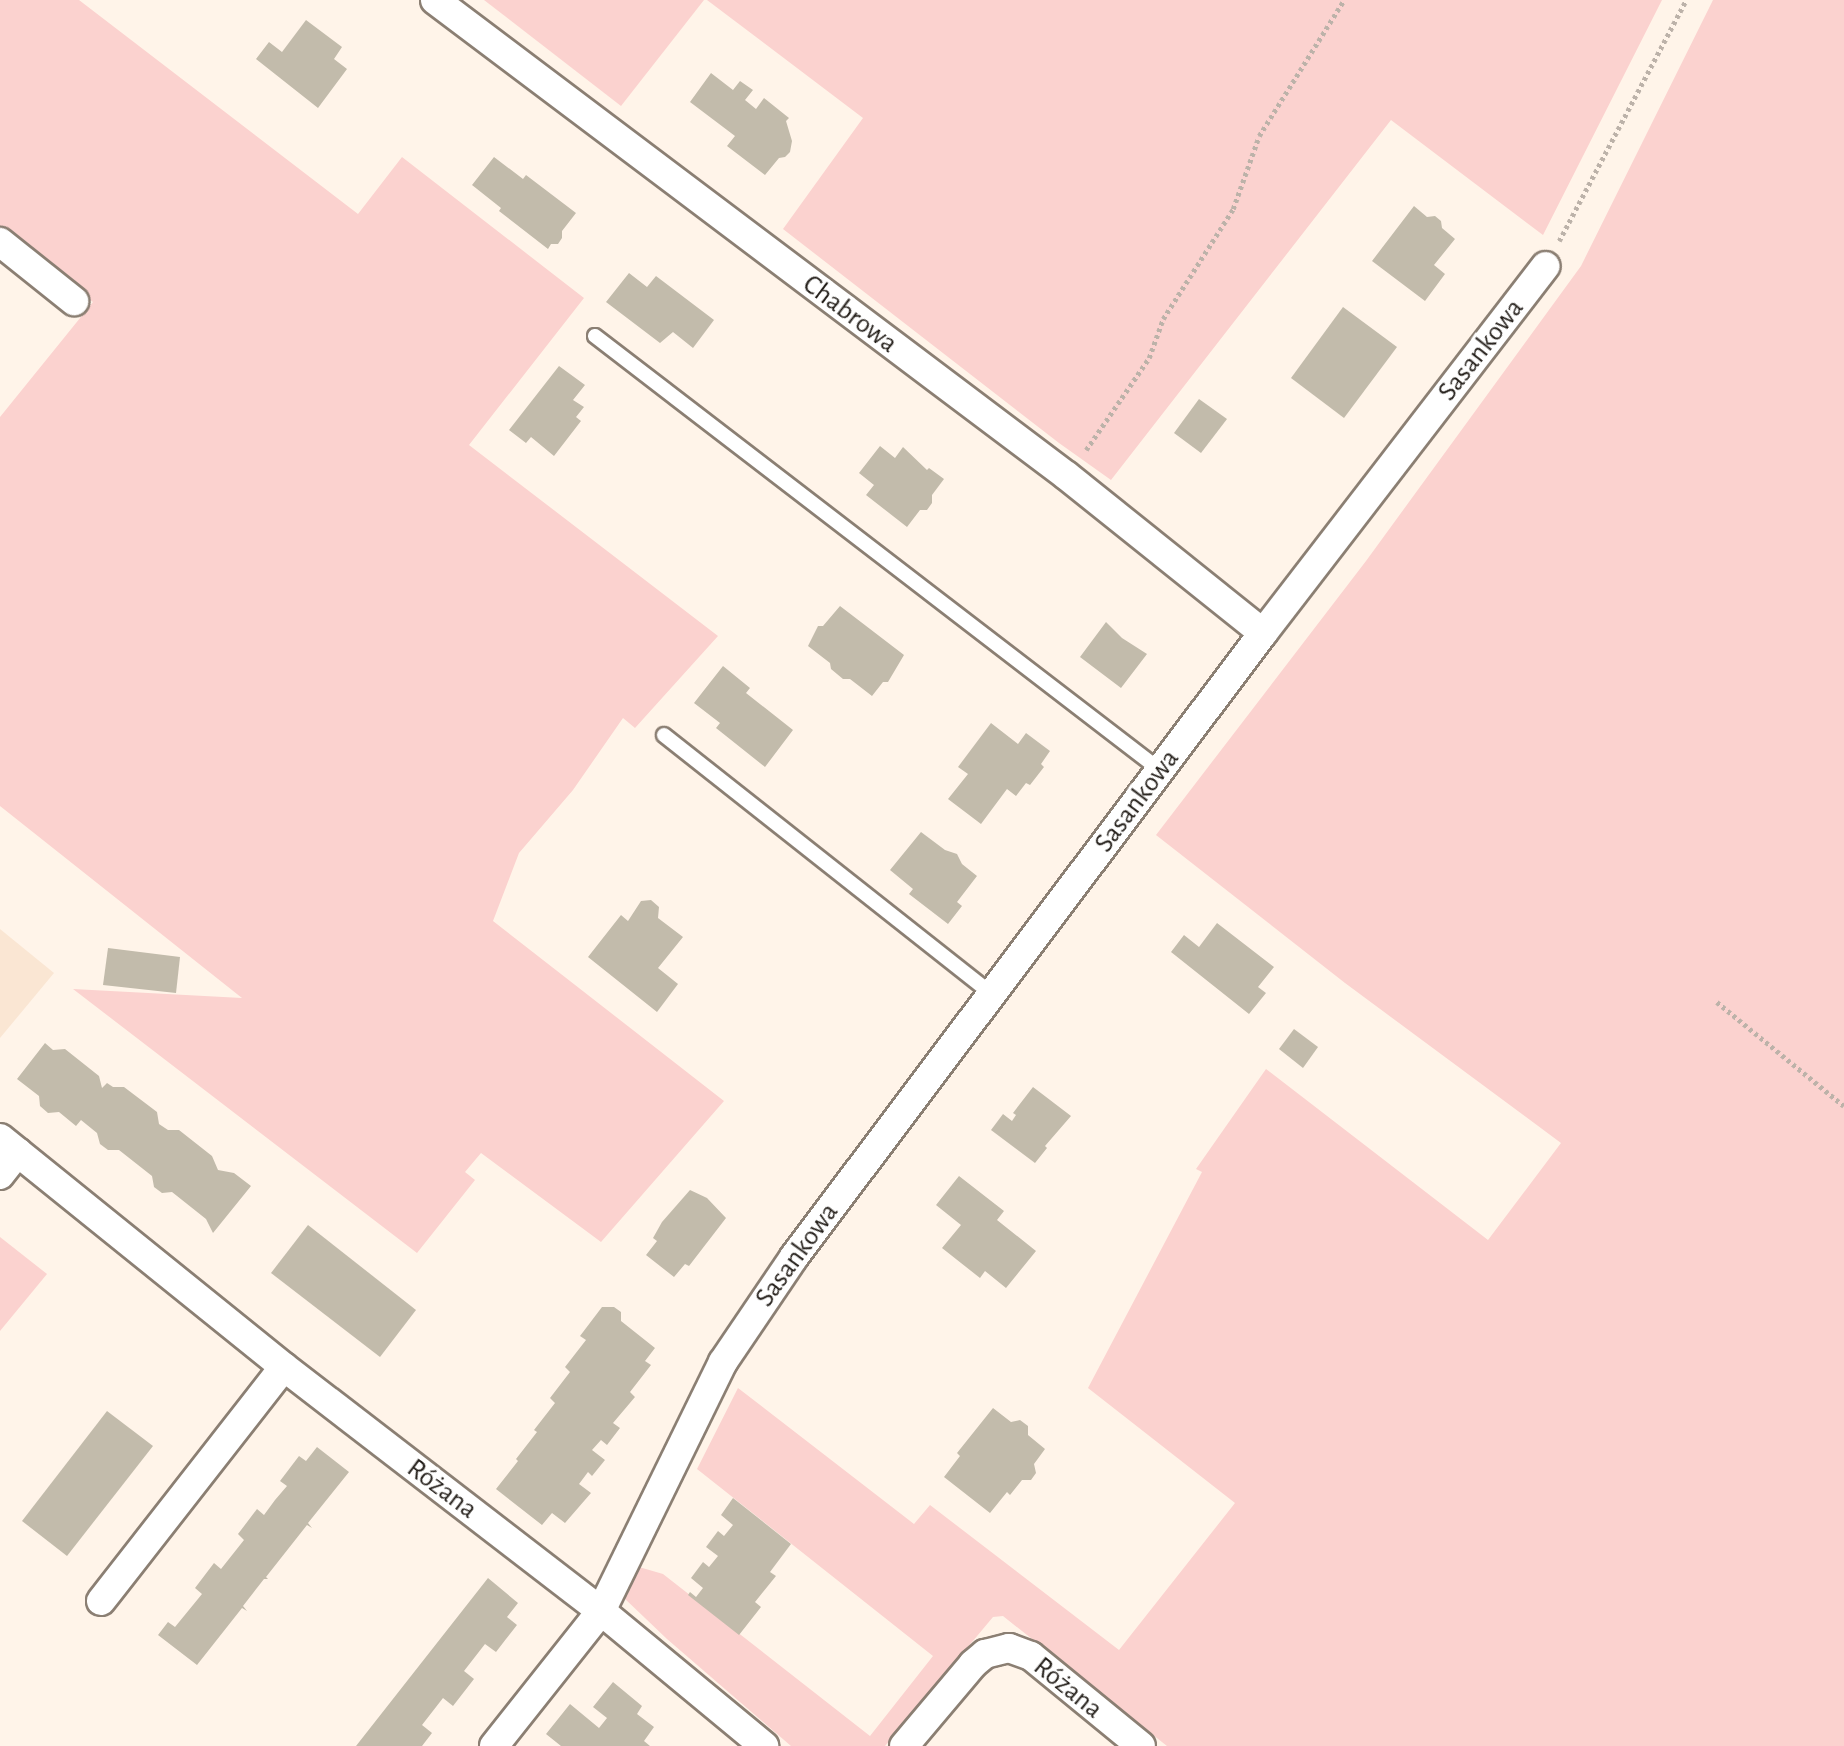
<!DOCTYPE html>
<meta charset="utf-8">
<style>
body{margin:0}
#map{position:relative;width:1844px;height:1746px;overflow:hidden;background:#fff4e9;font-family:"Alegreya Sans",sans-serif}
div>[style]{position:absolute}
.built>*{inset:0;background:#fae6d3}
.green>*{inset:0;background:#fbd2cf}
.building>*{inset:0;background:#c2bbab}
.path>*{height:4.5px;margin-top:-2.25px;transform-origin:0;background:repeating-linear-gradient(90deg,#bcb2a9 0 3.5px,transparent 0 7px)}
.roads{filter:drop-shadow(2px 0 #8b7f73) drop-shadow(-2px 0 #8b7f73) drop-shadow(0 2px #8b7f73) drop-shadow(0 -2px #8b7f73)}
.lane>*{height:14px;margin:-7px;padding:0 7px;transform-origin:7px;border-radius:7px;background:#fff}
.street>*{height:28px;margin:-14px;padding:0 14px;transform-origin:14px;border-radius:14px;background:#fff}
span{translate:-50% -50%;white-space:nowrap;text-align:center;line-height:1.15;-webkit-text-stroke:6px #fff;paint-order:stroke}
.street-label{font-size:28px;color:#231e19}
</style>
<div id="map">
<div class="built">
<i style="clip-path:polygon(0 929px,54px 973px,0 1038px)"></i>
</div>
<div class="green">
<i style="clip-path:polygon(0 0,79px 0,358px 214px,402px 157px,584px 298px,469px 445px,718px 636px,635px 728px,623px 718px,573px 790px,519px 853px,493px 921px,724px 1101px,601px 1242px,481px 1153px,465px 1172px,475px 1180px,417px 1253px,73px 989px,242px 998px,0 806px,0 417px,93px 302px,0 229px)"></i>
<i style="clip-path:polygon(484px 0,704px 0,621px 106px)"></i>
<i style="clip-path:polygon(707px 0,1662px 0,1543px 235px,1391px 120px,1111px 480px,1059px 443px,783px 229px,863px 118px)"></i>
<i style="clip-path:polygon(1713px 0,1844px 0,1844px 1746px,1167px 1746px,1003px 1616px,993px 1617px,885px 1746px,791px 1746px,667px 1639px,623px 1597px,639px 1567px,663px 1574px,870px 1736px,933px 1656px,697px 1469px,738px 1388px,914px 1524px,930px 1505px,1119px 1650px,1235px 1503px,1088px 1388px,1202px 1172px,1196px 1169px,1266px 1069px,1488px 1240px,1561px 1143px,1345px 983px,1156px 835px,1366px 561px,1581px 266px)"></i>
<i style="clip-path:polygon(0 1237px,47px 1274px,0 1331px)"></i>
</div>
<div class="building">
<i style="clip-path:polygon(306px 20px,342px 47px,334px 59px,347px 69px,318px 108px,256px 59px,269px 42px,282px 52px)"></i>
<i style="clip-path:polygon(711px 73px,733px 90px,740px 81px,753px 90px,745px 100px,756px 109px,764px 98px,789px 118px,786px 121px,792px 141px,790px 152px,785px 157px,779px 158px,765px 175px,727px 146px,735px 136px,690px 102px)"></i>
<i style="clip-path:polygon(494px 157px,523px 179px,526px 175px,576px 213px,562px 231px,562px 238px,558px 244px,551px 244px,548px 249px,499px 211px,501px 208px,472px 185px)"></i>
<i style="clip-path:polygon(1414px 206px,1427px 217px,1435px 216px,1441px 221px,1442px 228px,1455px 239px,1434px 265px,1445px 274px,1425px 301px,1372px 261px)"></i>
<i style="clip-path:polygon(629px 273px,647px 287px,656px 276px,714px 320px,693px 348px,673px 332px,660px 343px,606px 302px)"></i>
<i style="clip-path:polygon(1343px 307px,1397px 347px,1344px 418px,1291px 378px)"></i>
<i style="clip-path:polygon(559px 366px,585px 385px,573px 400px,584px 407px,576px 417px,581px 421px,554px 456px,531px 437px,526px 443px,509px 430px)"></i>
<i style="clip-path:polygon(1199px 399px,1227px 419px,1201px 453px,1174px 433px)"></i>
<i style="clip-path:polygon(880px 446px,895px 458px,903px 447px,927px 470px,929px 468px,944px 479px,932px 495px,932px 503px,927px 510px,920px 510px,907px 527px,866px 495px,874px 485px,859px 473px)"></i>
<i style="clip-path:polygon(840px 606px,904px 655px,888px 682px,883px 682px,872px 696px,850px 679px,843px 679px,831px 669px,830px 663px,808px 646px,818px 626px,823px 626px)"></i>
<i style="clip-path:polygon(1106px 622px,1122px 638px,1147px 654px,1121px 688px,1080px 657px)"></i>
<i style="clip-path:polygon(723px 666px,750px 688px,746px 693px,793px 730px,765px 767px,716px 728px,720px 723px,694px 703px)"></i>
<i style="clip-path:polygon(991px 723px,1018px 744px,1026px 733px,1050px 751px,1041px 764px,1044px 767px,1030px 785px,1026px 783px,1016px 796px,1007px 789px,981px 824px,948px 799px,968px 774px,958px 767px)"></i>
<i style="clip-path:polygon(921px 832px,945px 850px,957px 854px,962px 864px,977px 876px,957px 902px,962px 906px,948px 924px,909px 894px,913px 889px,890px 870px)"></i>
<i style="clip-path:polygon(651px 900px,659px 907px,658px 918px,683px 937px,658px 968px,678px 984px,657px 1012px,588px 957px,621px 915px,628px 921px,641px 901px)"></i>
<i style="clip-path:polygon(1217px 923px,1274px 967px,1258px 987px,1266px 993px,1249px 1014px,1171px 952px,1184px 935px,1199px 947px)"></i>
<i style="clip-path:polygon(108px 948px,180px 957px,176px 993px,103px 985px)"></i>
<i style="clip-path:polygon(1294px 1029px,1318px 1047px,1303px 1068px,1279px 1049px)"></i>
<i style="clip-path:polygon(45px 1043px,53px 1050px,65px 1049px,99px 1076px,102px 1088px,107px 1083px,113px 1087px,124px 1087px,157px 1112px,159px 1124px,168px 1130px,179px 1130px,212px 1156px,218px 1170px,234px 1173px,251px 1186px,213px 1233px,206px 1219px,172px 1192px,162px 1193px,154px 1187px,152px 1176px,119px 1150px,108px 1150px,100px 1144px,97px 1133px,81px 1120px,76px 1126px,59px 1112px,48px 1113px,40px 1106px,39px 1096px,17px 1079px)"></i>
<i style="clip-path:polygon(1033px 1087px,1071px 1116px,1045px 1146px,1047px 1148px,1035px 1163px,991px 1130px,1003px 1114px,1012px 1121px,1016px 1115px,1013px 1113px)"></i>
<i style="clip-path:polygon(959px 1176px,1004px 1211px,997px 1220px,1036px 1251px,1006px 1288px,985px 1271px,980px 1278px,942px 1248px,961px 1225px,936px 1205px)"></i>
<i style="clip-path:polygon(690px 1190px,707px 1198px,726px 1218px,689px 1266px,685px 1264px,674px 1277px,646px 1255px,657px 1241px,653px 1238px,662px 1222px)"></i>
<i style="clip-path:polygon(308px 1225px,416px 1310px,380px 1357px,271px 1273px)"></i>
<i style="clip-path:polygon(602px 1307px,614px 1307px,621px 1312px,621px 1321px,655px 1348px,645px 1361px,651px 1365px,630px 1392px,635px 1397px,613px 1423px,620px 1428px,607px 1445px,601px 1440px,592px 1450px,605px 1460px,592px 1476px,588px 1472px,579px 1484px,591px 1493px,565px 1523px,552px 1513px,542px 1525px,496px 1489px,518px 1461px,516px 1459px,537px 1432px,534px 1430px,555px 1403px,550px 1398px,570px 1372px,565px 1367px,586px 1340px,580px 1336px)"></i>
<i style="clip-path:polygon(993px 1408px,1011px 1422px,1020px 1420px,1028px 1426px,1028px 1435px,1045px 1449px,1034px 1464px,1036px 1473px,1031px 1480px,1022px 1480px,1010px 1495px,1007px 1492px,990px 1513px,944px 1477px,960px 1456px,957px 1453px)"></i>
<i style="clip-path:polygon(107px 1411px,153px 1446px,67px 1556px,22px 1521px)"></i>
<i style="clip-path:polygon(317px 1447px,349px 1472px,308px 1523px,312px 1528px,307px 1525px,266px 1577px,268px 1579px,264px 1579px,243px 1606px,247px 1611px,242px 1608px,197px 1665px,158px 1635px,168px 1622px,175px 1627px,202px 1594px,195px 1588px,214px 1563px,221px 1569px,244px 1540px,238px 1534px,257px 1509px,264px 1515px,275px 1500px,287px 1486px,280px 1481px,299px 1456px,306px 1461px)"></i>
<i style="clip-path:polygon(733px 1498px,791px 1544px,770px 1572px,776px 1576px,755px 1602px,761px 1607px,739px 1635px,688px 1595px,690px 1592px,696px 1597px,703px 1588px,691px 1578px,703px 1562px,709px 1567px,718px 1556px,706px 1547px,718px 1531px,724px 1536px,733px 1525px,721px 1515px)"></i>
<i style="clip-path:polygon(488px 1578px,518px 1603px,507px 1617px,517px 1625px,506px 1639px,496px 1652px,485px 1644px,464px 1671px,474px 1679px,453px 1706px,443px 1698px,422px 1725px,432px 1733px,422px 1746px,356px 1746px)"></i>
<i style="clip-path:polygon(613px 1682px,642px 1706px,637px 1714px,654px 1727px,644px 1741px,650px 1746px,561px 1746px,546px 1734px,570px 1704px,599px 1728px,607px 1718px,593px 1707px)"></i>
</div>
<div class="path">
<i style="left:1559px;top:241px;width:272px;rotate:-62.2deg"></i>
<i style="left:1086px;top:450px;width:112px;rotate:-55.6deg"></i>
<i style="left:1149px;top:358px;width:41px;rotate:-70.3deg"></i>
<i style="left:1163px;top:319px;width:130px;rotate:-57.5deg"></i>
<i style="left:1233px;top:209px;width:77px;rotate:-70.4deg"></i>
<i style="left:1259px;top:136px;width:160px;rotate:-58deg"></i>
<i style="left:1717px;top:1002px;width:164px;rotate:39.3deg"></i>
</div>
<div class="roads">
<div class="lane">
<i style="left:595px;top:336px;width:712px;rotate:37.53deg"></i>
<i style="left:664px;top:735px;width:418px;rotate:38.3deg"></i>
</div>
<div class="street">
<i style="left:435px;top:0;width:791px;rotate:36.99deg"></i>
<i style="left:1067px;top:476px;width:251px;rotate:38.7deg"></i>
<i style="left:0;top:242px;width:95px;rotate:38.6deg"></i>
<i style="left:0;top:1138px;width:365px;rotate:38.9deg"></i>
<i style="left:284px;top:1367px;width:400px;rotate:37.6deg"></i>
<i style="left:601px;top:1611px;width:212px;rotate:39.6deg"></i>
<i style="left:0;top:1175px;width:29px;rotate:-52deg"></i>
<i style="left:101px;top:1601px;width:297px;rotate:-52deg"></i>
<i style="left:494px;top:1746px;width:172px;rotate:-51.6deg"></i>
<i style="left:601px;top:1611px;width:277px;rotate:-63.9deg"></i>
<i style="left:723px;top:1362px;width:127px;rotate:-55.9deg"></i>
<i style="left:794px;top:1257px;width:781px;rotate:-53.07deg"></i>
<i style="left:1263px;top:633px;width:463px;rotate:-52.4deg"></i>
<i style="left:904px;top:1746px;width:107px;rotate:-49.9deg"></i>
<i style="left:973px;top:1664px;width:16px;rotate:-40deg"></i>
<i style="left:985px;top:1654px;width:25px;rotate:-14deg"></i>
<i style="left:1009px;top:1648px;width:23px;rotate:20deg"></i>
<i style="left:1031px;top:1656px;width:142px;rotate:39.3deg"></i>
</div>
</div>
<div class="street-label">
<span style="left:850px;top:314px;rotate:37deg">Chabrowa</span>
<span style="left:1481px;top:350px;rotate:-52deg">Sasankowa</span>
<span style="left:1137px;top:801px;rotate:-53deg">Sasankowa</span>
<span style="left:797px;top:1255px;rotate:-54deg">Sasankowa</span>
<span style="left:442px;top:1489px;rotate:37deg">Różana</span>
<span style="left:1068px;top:1688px;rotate:39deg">Różana</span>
</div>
</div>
